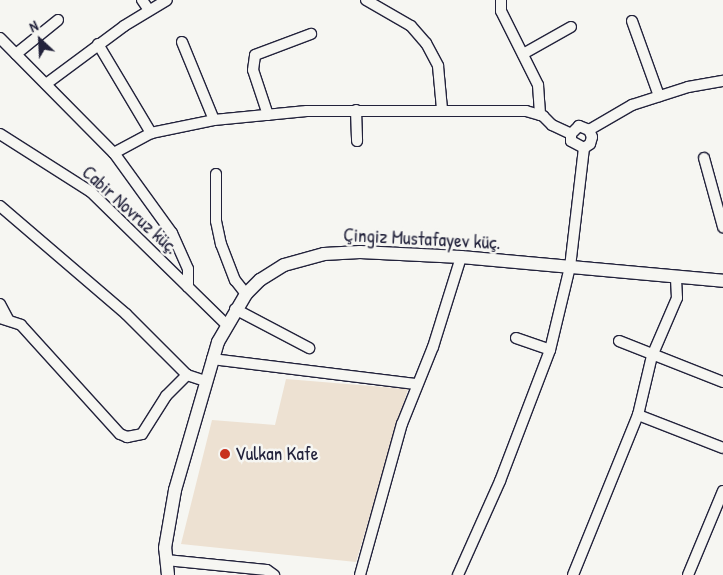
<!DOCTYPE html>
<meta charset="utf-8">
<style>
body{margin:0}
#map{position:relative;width:723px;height:575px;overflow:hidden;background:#f6f6f2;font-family:"Patrick Hand",sans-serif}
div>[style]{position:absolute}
.built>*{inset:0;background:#ede1d2}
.roads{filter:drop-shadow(1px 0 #22223b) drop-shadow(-1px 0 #22223b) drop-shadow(0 1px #22223b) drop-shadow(0 -1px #22223b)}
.minor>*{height:10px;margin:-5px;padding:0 5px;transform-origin:5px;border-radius:5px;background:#f6f6f2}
.tertiary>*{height:12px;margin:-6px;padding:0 6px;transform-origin:6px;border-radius:6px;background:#f6f6f2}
.dots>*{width:14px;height:14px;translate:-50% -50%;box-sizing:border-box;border:2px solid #f6f6f2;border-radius:50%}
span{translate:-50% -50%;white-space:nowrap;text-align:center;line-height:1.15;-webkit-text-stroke:5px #f6f6f2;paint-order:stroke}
.street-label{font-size:19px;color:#22223b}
.poi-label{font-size:19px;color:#22223b}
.left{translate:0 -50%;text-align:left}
.north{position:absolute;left:15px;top:15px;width:50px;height:50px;-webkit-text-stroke:4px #f6f6f2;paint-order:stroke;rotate:335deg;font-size:14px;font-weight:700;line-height:20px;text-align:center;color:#22223b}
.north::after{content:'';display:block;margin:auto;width:18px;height:22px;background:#22223b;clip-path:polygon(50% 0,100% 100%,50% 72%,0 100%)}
</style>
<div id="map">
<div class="built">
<i style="clip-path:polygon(286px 379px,408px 389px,356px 562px,181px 544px,212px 420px,275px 425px)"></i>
</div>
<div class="roads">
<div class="minor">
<i style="left:142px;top:0;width:12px;rotate:55deg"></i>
<i style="left:366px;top:0;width:52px;rotate:30deg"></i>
<i style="left:411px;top:26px;width:23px;rotate:49deg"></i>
<i style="left:426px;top:43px;width:26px;rotate:62deg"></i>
<i style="left:438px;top:66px;width:43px;rotate:84.7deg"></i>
<i style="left:501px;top:0;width:11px;rotate:90deg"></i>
<i style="left:501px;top:11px;width:83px;rotate:63.4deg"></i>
<i style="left:538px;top:85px;width:30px;rotate:86deg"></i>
<i style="left:632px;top:21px;width:80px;rotate:70.2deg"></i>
<i style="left:0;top:38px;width:162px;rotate:45.3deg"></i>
<i style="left:114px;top:153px;width:99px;rotate:54.1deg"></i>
<i style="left:172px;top:233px;width:39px;rotate:66deg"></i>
<i style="left:188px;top:269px;width:18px;rotate:90deg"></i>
<i style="left:182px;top:42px;width:84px;rotate:67.7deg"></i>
<i style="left:98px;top:44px;width:104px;rotate:59.2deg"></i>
<i style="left:16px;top:54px;width:54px;rotate:-39deg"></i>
<i style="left:523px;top:54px;width:55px;rotate:-29.4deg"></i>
<i style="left:46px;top:84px;width:97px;rotate:-36.6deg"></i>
<i style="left:124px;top:26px;width:50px;rotate:-31.2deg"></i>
<i style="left:356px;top:110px;width:31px;rotate:88deg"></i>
<i style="left:268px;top:115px;width:47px;rotate:-108.4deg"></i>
<i style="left:253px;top:70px;width:15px;rotate:-82deg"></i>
<i style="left:255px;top:55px;width:60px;rotate:-20.6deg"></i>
<i style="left:589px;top:130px;width:50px;rotate:-30.2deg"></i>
<i style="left:632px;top:105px;width:59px;rotate:-17.8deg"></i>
<i style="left:688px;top:87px;width:36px;rotate:-10deg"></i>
<i style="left:0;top:134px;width:108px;rotate:32.5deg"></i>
<i style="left:91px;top:192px;width:189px;rotate:44.4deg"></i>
<i style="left:114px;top:153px;width:42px;rotate:-28.4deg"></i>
<i style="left:151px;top:133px;width:64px;rotate:-11.7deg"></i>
<i style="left:214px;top:120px;width:93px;rotate:-5.5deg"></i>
<i style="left:307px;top:111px;width:219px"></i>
<i style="left:526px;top:111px;width:18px;rotate:16deg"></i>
<i style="left:543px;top:116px;width:13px;rotate:45deg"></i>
<i style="left:552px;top:125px;width:21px;rotate:25deg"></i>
<i style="left:704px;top:158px;width:72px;rotate:74.6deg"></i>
<i style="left:216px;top:174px;width:47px;rotate:90deg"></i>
<i style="left:216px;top:221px;width:24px;rotate:78deg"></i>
<i style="left:221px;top:244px;width:39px;rotate:69deg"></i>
<i style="left:235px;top:280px;width:18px;rotate:52deg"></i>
<i style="left:0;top:206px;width:166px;rotate:40.6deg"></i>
<i style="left:126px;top:314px;width:86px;rotate:45deg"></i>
<i style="left:187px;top:375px;width:20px;rotate:18deg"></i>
<i style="left:0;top:304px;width:17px;rotate:62deg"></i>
<i style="left:235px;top:309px;width:84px;rotate:27.8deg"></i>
<i style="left:0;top:318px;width:22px;rotate:18deg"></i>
<i style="left:21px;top:325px;width:147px;rotate:47.8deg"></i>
<i style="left:120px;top:434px;width:8px;rotate:23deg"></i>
<i style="left:127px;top:437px;width:15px;rotate:-11deg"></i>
<i style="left:142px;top:434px;width:45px;rotate:-57.7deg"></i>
<i style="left:166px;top:396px;width:30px;rotate:-45deg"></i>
<i style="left:516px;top:338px;width:36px;rotate:19deg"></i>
<i style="left:619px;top:341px;width:112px;rotate:21.5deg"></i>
<i style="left:212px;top:359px;width:207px;rotate:7deg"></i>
<i style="left:638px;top:415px;width:91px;rotate:21.2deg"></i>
<i style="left:166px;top:560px;width:101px;rotate:5.7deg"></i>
<i style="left:267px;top:570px;width:9px;rotate:36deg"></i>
<i style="left:360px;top:575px;width:157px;rotate:-74.5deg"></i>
<i style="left:402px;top:424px;width:83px;rotate:-68.1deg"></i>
<i style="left:433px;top:347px;width:94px;rotate:-72.7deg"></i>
<i style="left:458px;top:575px;width:103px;rotate:-65.9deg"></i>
<i style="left:500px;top:481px;width:140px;rotate:-69.1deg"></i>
<i style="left:550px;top:350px;width:85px;rotate:-76.5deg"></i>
<i style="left:570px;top:267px;width:120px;rotate:-83.3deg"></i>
<i style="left:584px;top:148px;width:7px;rotate:-34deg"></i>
<i style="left:590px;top:144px;width:7px;rotate:-74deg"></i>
<i style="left:592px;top:137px;width:8px;rotate:-113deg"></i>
<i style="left:589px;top:130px;width:11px;rotate:-158deg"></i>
<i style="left:579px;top:126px;width:11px;rotate:135deg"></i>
<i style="left:571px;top:134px;width:7px;rotate:90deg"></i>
<i style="left:571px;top:141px;width:15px;rotate:28deg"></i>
<i style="left:573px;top:575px;width:173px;rotate:-67.9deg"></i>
<i style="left:638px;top:415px;width:61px;rotate:-76.7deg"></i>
<i style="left:652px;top:356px;width:63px;rotate:-66.7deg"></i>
<i style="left:677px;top:298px;width:21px;rotate:-93deg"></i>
<i style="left:688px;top:575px;width:91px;rotate:-67.4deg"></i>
</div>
<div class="tertiary">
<i style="left:168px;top:575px;width:27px;rotate:-96deg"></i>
<i style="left:165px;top:548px;width:59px;rotate:-80.2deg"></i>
<i style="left:175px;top:490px;width:154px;rotate:-73.8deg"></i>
<i style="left:218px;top:342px;width:56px;rotate:-59.7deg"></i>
<i style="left:246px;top:294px;width:20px;rotate:-45deg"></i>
<i style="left:260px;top:280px;width:28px;rotate:-32deg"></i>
<i style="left:284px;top:265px;width:41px;rotate:-15.4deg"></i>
<i style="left:324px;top:254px;width:36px;rotate:-3deg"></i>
<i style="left:360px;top:252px;width:101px;rotate:2.8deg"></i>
<i style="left:461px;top:257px;width:263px;rotate:5.2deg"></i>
</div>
</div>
<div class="dots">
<i style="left:225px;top:454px;background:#c8321e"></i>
</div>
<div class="street-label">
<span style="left:130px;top:210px;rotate:42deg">Cabir Novruz küç.</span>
<span style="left:422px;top:239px;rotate:3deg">Çingiz Mustafayev küç.</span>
</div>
<div class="poi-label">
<span class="left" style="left:235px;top:454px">Vulkan Kafe</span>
</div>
<div class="north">N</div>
</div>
